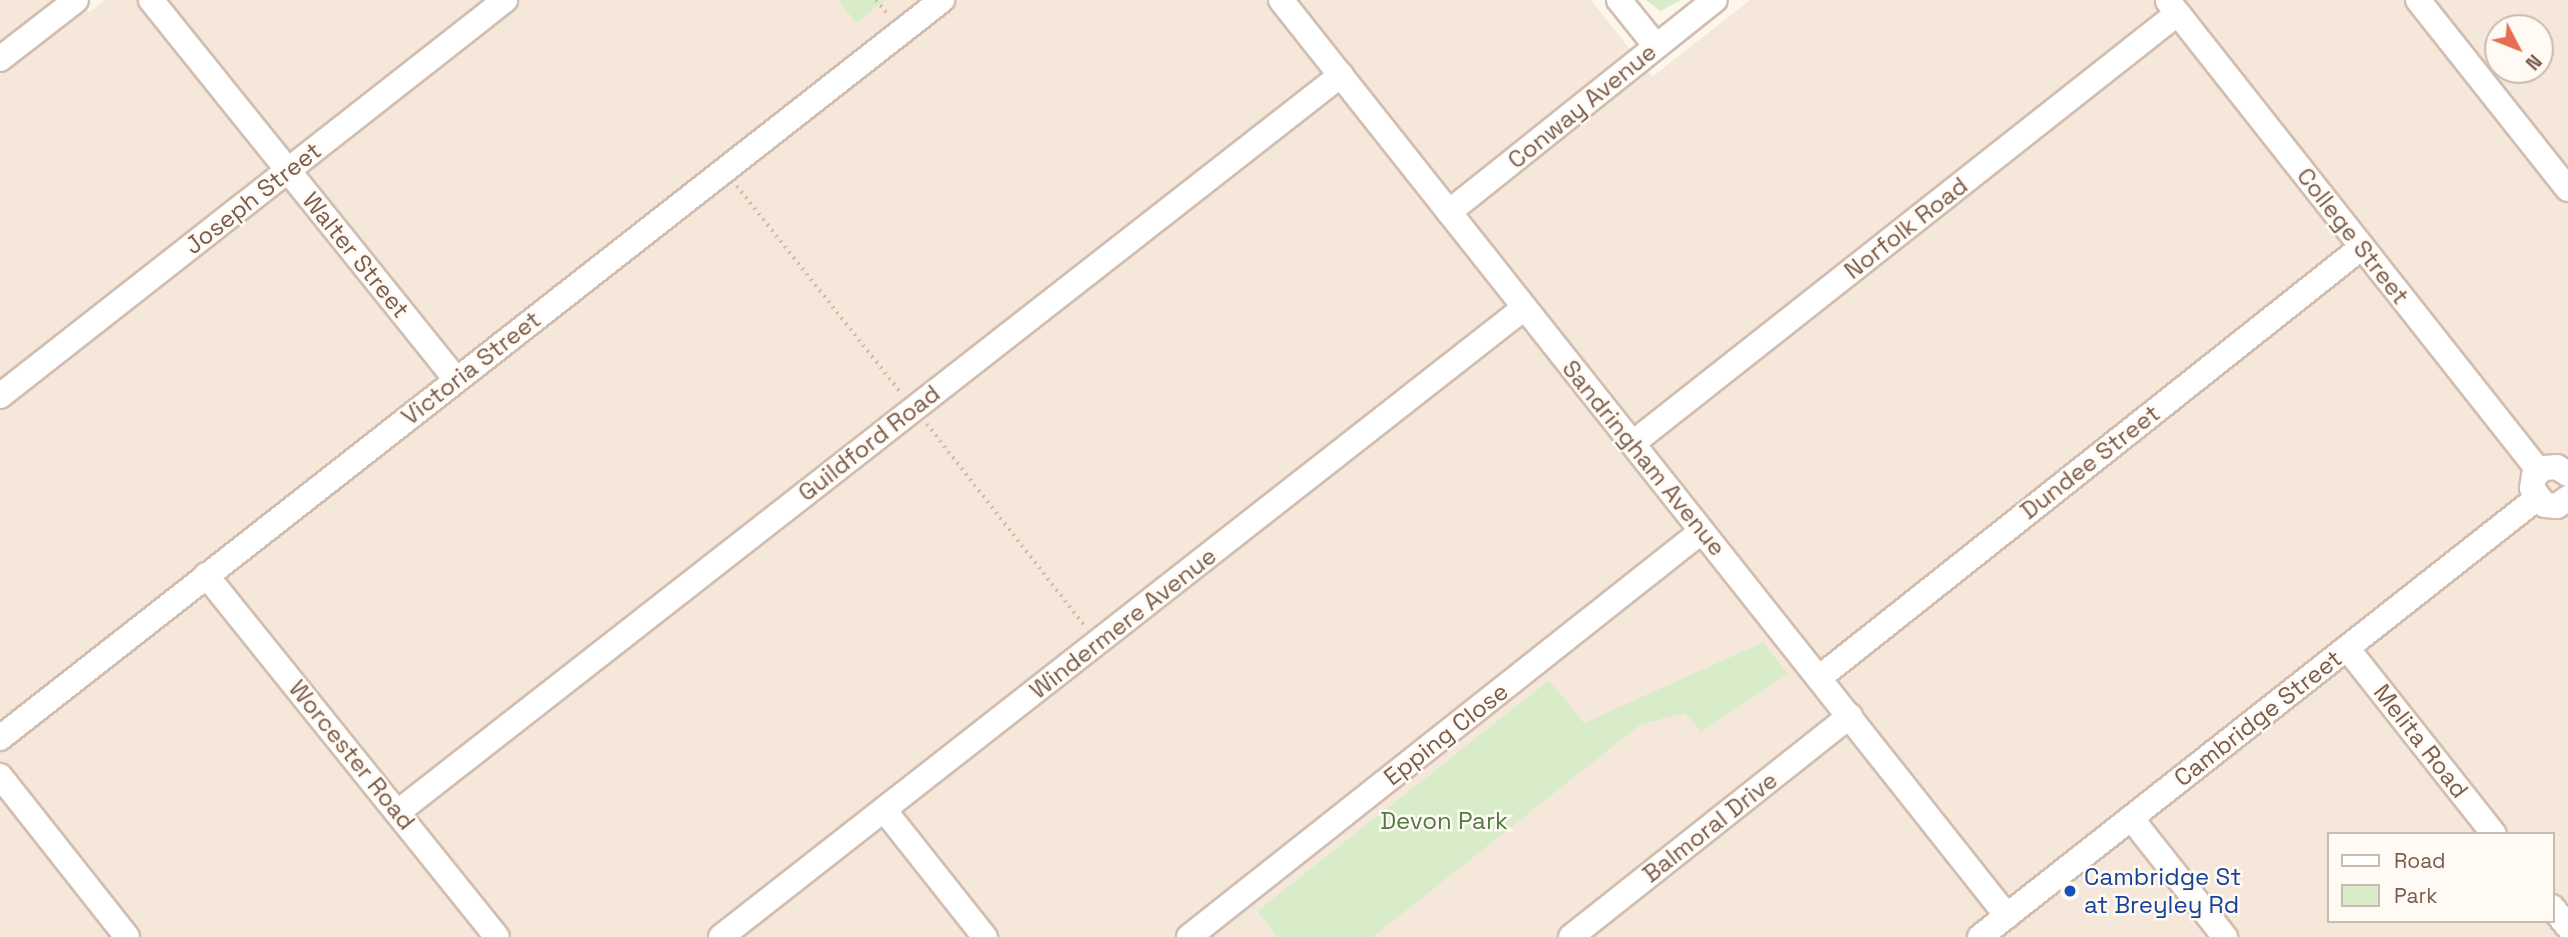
<!DOCTYPE html>
<style>
body{margin:0}
#map{position:relative;width:2568px;height:937px;overflow:hidden;background:#fdf6ec;font-family:"Space Grotesk",sans-serif}
div>[style]{position:absolute}
.residential>*{inset:0;background:#f5e8da}
.green>*{inset:0;background:#d8ecc9}
.path>*{height:3.5px;margin-top:-1.75px;transform-origin:0;background:repeating-linear-gradient(90deg,#d9b8a5 0 2px,transparent 0 7px)}
.roads{filter:drop-shadow(2px 0 #d1beb0) drop-shadow(-2px 0 #d1beb0) drop-shadow(0 2px #d1beb0) drop-shadow(0 -2px #d1beb0)}
.minor>*{height:24px;margin:-12px;padding:0 12px;transform-origin:12px;border-radius:12px;background:#fff}
.dots>*{width:19px;height:19px;translate:-50% -50%;box-sizing:border-box;border:4px solid #fffaf3;border-radius:50%}
span{translate:-50% -50%;white-space:nowrap;text-align:center;line-height:1.15;-webkit-text-stroke:5px #fffaf3;paint-order:stroke}
.street-label{font-size:24px;color:#7a5c4d}
.park-label{font-size:24px;color:#537a41}
.transit-label{font-size:24px;color:#164399}
.left{translate:0 -50%;text-align:left}
.legend{position:absolute;left:2327px;top:832px;width:228px;height:91px;box-sizing:border-box;background:#fffaf3;border:2px solid #cabbb1;margin:0;padding:9px 12px;list-style:none;font-size:21px;color:#7a5c4d}
.legend li{display:flex;align-items:center;gap:14px;height:35px}
.legend b{width:35px;border:2px solid #cabbb1}
.north{position:absolute;left:2484px;top:14px;width:70px;height:70px;box-sizing:border-box;background:#fffaf3;border:2px solid #cabbb1;border-radius:50%;rotate:132deg;font-size:19px;font-weight:700;line-height:28px;text-align:center;color:#7a5c4d}
.north::after{content:'';display:block;margin:auto;width:24px;height:32px;background:#e76f51;clip-path:polygon(50% 0,100% 100%,50% 72%,0 100%)}
</style>
<div id="map">
<div class="residential">
<i style="clip-path:polygon(evenodd,0 0,65px 0,90px 12px,105px 0,1591px 0,1652px 77px,1750px 0,2568px 0,2568px 937px,1373px 937px,1640px 725px,1685px 713px,1763px 642px,1584px 724px,1549px 680px,1257px 911px,1277px 937px,0 937px,0 0,2498px 28px,2540px 28px,2540px 70px,2498px 70px,2498px 28px,0 0,2328px 834px,2552px 834px,2552px 921px,2328px 921px,2328px 834px)"></i>
</div>
<div class="green">
<i style="clip-path:polygon(838px 0,885px 0,856px 23px)"></i>
<i style="clip-path:polygon(1646px 0,1681px 0,1660px 11px)"></i>
<i style="clip-path:polygon(1763px 642px,1788px 674px,1701px 732px,1685px 713px,1640px 725px,1373px 937px,1277px 937px,1257px 911px,1549px 680px,1584px 723px)"></i>
</div>
<div class="path">
<i style="left:876px;top:0;width:17px;rotate:50deg"></i>
<i style="left:737px;top:186px;width:265px;rotate:51.6deg"></i>
<i style="left:927px;top:424px;width:255px;rotate:52deg"></i>
</div>
<div class="roads">
<div class="minor">
<i style="left:151px;top:0;width:486px;rotate:51.2deg"></i>
<i style="left:1281px;top:0;width:1169px;rotate:51.6deg"></i>
<i style="left:1619px;top:0;width:59px;rotate:51.2deg"></i>
<i style="left:2418px;top:0;width:241px;rotate:51.6deg"></i>
<i style="left:2168px;top:1px;width:599px;rotate:51.71deg"></i>
<i style="left:0;top:59px;width:96px;rotate:-37.8deg"></i>
<i style="left:1449px;top:212px;width:340px;rotate:-38.6deg"></i>
<i style="left:0;top:396px;width:642px;rotate:-38.1deg"></i>
<i style="left:1633px;top:443px;width:694px;rotate:-38.27deg"></i>
<i style="left:2568px;top:474px;width:13px;rotate:-148deg"></i>
<i style="left:2557px;top:467px;width:13px;rotate:176deg"></i>
<i style="left:2544px;top:468px;width:13px;rotate:141deg"></i>
<i style="left:2534px;top:476px;width:12px;rotate:99deg"></i>
<i style="left:2532px;top:488px;width:21px;rotate:53deg"></i>
<i style="left:2545px;top:505px;width:12px;rotate:5deg"></i>
<i style="left:2557px;top:506px;width:14px;rotate:-36deg"></i>
<i style="left:206px;top:575px;width:464px;rotate:51.2deg"></i>
<i style="left:2347px;top:648px;width:237px;rotate:51.7deg"></i>
<i style="left:1819px;top:678px;width:693px;rotate:-38.44deg"></i>
<i style="left:0;top:738px;width:1197px;rotate:-38.08deg"></i>
<i style="left:0;top:776px;width:205px;rotate:51.7deg"></i>
<i style="left:885px;top:811px;width:161px;rotate:51.6deg"></i>
<i style="left:398px;top:812px;width:1197px;rotate:-38.01deg"></i>
<i style="left:2131px;top:818px;width:152px;rotate:51.7deg"></i>
<i style="left:2552px;top:907px;width:26px;rotate:51deg"></i>
<i style="left:721px;top:937px;width:1020px;rotate:-38.07deg"></i>
<i style="left:1189px;top:937px;width:654px;rotate:-38.36deg"></i>
<i style="left:1571px;top:937px;width:356px;rotate:-38.4deg"></i>
<i style="left:1980px;top:937px;width:708px;rotate:-38.23deg"></i>
</div>
</div>
<div class="dots">
<i style="left:2070px;top:891px;background:#1a4fb4"></i>
</div>
<div class="street-label">
<span style="left:1582px;top:106px;rotate:-39deg">Conway Avenue</span>
<span style="left:253px;top:198px;rotate:-38deg">Joseph Street</span>
<span style="left:1906px;top:228px;rotate:-38deg">Norfolk Road</span>
<span style="left:2353px;top:236px;rotate:52deg">College Street</span>
<span style="left:356px;top:255px;rotate:51deg">Walter Street</span>
<span style="left:471px;top:368px;rotate:-38deg">Victoria Street</span>
<span style="left:869px;top:443px;rotate:-38deg">Guildford Road</span>
<span style="left:1644px;top:458px;rotate:51deg">Sandringham Avenue</span>
<span style="left:2090px;top:462px;rotate:-38deg">Dundee Street</span>
<span style="left:1123px;top:623px;rotate:-38deg">Windermere Avenue</span>
<span style="left:2258px;top:718px;rotate:-38deg">Cambridge Street</span>
<span style="left:1446px;top:734px;rotate:-38deg">Epping Close</span>
<span style="left:2421px;top:741px;rotate:52deg">Melita Road</span>
<span style="left:352px;top:755px;rotate:51deg">Worcester Road</span>
<span style="left:1710px;top:827px;rotate:-38deg">Balmoral Drive</span>
</div>
<div class="park-label">
<span style="left:1444px;top:821px">Devon Park</span>
</div>
<div class="transit-label">
<span class="left" style="left:2084px;top:891px">Cambridge St<br>at Breyley Rd</span>
</div>
<ul class="legend">
<li><b style="height:9px;background:#fff"></b>Road</li>
<li><b style="height:19px;background:#d8ecc9"></b>Park</li>
</ul>
<div class="north">N</div>
</div>
